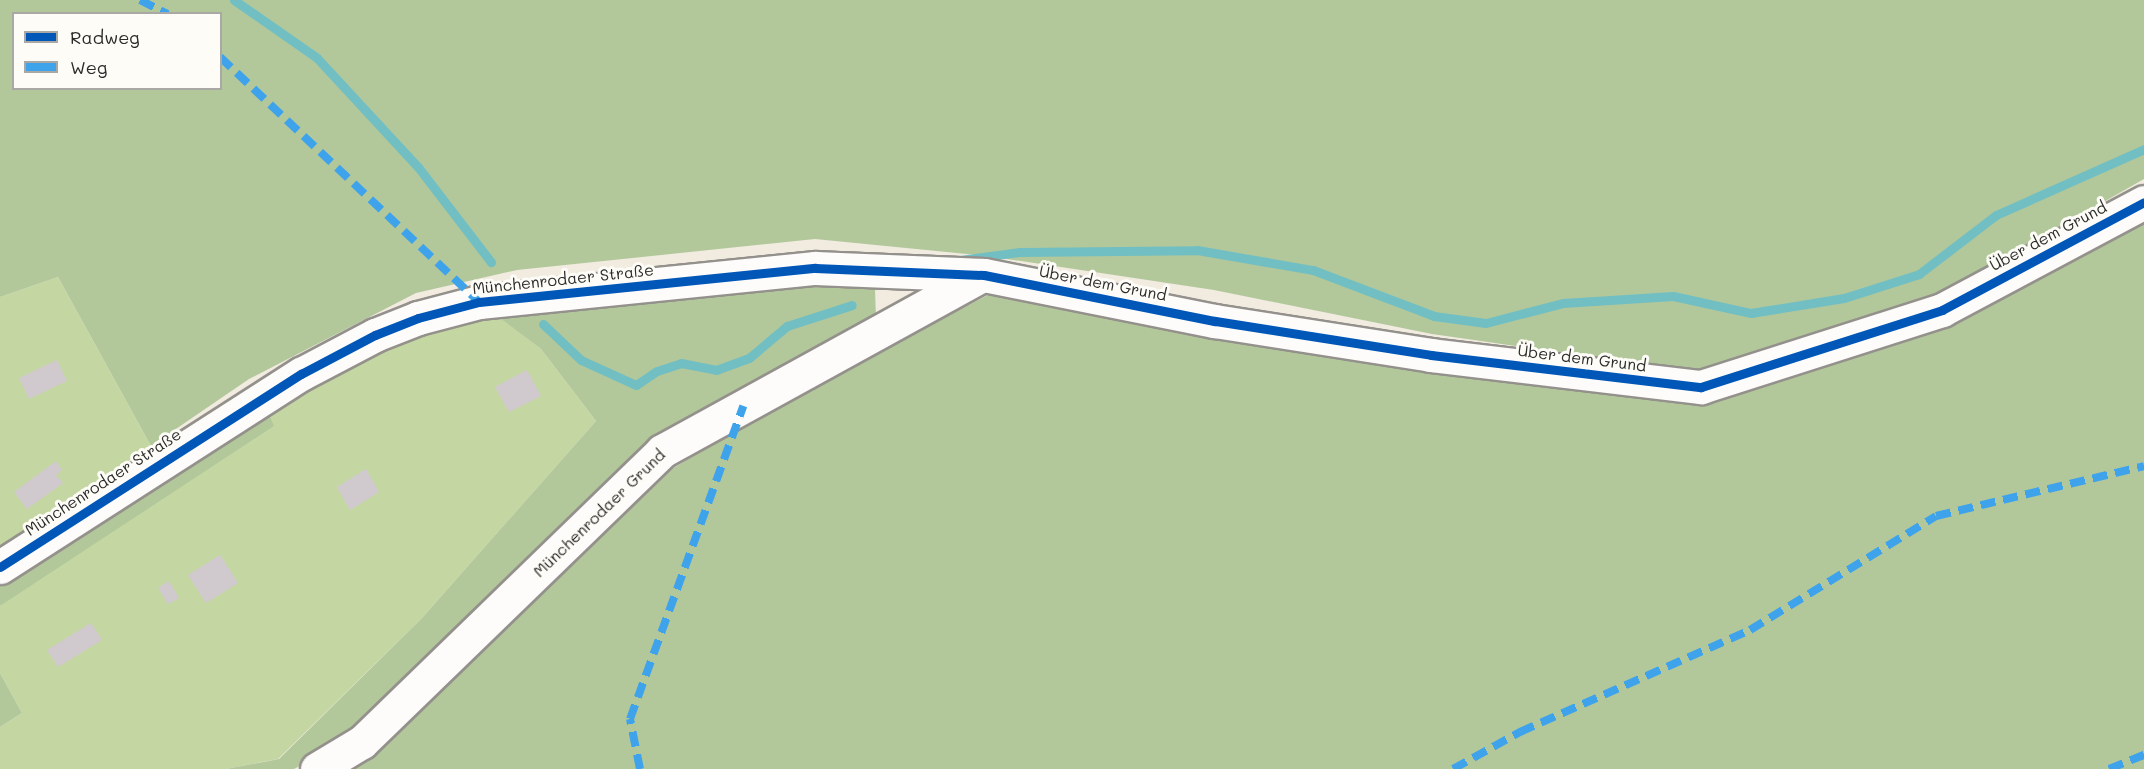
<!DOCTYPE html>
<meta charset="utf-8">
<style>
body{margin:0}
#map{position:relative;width:2144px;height:769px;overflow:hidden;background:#f1ebe0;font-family:Mali,sans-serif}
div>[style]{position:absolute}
.green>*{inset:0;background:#c4d7a3}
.forest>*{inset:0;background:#b2c89b}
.stream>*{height:9px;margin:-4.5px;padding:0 4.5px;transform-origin:4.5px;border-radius:4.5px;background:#72bfc3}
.building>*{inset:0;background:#d0c9ce}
.roads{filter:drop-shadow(2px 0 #94918c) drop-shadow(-2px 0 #94918c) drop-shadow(0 2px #94918c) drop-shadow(0 -2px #94918c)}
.tertiary>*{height:33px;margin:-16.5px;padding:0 16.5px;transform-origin:16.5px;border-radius:16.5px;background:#fdfcfa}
.quiet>*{height:8px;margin-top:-4px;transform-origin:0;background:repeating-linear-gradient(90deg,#3ea3eb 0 15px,transparent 0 23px)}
.cycleway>*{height:9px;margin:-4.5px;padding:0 4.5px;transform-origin:4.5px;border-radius:4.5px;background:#0057b8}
span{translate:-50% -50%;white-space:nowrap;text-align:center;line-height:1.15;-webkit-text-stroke:6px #fdfcf7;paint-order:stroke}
.street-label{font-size:16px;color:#2b2b2b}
.legend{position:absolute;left:12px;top:12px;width:210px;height:78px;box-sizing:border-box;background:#fdfcf7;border:2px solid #a9a8a5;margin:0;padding:8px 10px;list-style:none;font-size:18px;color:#2b2b2b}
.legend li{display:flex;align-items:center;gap:12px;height:30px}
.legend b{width:30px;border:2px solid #a9a8a5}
</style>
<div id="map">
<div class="green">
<i style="clip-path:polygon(58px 277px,151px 446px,0 546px,0 297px)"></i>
<i style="clip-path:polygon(479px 302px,541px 349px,596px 421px,422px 618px,278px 759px,226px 769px,0 769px,0 727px,22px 713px,0 673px,0 606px,262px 399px)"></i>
</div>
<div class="forest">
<i style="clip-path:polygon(evenodd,0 0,2144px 0,2144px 179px,1942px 294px,1699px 372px,1432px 334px,1214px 290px,987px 256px,815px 239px,517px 270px,416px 293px,249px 379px,151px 446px,58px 277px,0 297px,0 0,14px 14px,220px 14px,220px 88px,14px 88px,14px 14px)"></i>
<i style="clip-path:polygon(2144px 219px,2144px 769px,354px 769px,370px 760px,672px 469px,755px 417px,988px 295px,1697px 404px,1943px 325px)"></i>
<i style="clip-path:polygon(816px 280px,875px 289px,876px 319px,659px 442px,356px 735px,294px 769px,226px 769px,279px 759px,422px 618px,596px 421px,541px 349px,489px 310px)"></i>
<i style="clip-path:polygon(265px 405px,274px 426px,0 606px,0 578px)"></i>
<i style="clip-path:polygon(0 673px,22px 713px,0 727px)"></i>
</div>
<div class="stream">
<i style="left:234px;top:0;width:101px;rotate:34.9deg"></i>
<i style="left:317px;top:58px;width:149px;rotate:47.2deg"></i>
<i style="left:418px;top:167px;width:120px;rotate:52.5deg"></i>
<i style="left:960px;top:260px;width:60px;rotate:-7.7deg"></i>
<i style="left:1019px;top:252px;width:178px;rotate:-0.6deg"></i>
<i style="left:1197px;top:250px;width:118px;rotate:9.8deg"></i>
<i style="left:1313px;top:270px;width:129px;rotate:20.8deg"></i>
<i style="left:1434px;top:316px;width:52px;rotate:7.7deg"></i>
<i style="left:1486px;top:323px;width:80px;rotate:-14.6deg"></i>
<i style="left:1563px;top:303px;width:110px;rotate:-3.6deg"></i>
<i style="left:1673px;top:296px;width:80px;rotate:12.3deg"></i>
<i style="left:1751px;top:313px;width:94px;rotate:-9.2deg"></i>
<i style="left:1844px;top:298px;width:79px;rotate:-17.7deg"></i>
<i style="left:1919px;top:274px;width:97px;rotate:-37.5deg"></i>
<i style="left:1996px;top:215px;width:162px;rotate:-24deg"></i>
<i style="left:543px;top:324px;width:52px;rotate:43.5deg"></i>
<i style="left:581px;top:360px;width:60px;rotate:24.4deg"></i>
<i style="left:636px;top:385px;width:25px;rotate:-34deg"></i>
<i style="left:657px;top:371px;width:25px;rotate:-18deg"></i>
<i style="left:681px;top:363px;width:36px;rotate:11deg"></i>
<i style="left:716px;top:370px;width:35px;rotate:-20deg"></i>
<i style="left:749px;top:358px;width:50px;rotate:-40.1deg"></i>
<i style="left:787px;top:326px;width:68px;rotate:-17.9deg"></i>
</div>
<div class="building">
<i style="clip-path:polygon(57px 360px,67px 381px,29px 399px,19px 378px)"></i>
<i style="clip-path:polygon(527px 370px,541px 396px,509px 412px,495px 387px)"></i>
<i style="clip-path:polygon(56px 461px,62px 470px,56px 475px,63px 483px,27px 509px,14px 492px)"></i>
<i style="clip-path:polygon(366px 469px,379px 492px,350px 510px,337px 487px)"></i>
<i style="clip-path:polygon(220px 555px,238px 583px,206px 603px,188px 575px)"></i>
<i style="clip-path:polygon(169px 581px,179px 598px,168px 604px,158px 588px)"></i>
<i style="clip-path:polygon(91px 623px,102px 640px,58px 667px,47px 650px)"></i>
</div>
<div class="roads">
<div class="tertiary">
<i style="left:0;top:567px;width:358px;rotate:-32.7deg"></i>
<i style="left:301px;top:374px;width:84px;rotate:-27.8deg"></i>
<i style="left:375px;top:335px;width:46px;rotate:-21.6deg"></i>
<i style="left:418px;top:318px;width:63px;rotate:-14.7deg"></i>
<i style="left:479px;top:302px;width:338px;rotate:-5.8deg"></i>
<i style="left:815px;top:268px;width:169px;rotate:2.4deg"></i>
<i style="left:984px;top:275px;width:236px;rotate:11.3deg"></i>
<i style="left:1215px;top:321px;width:219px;rotate:8.9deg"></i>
<i style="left:1431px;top:355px;width:272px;rotate:6.8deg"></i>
<i style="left:1701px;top:387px;width:253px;rotate:-17.7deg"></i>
<i style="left:1942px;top:310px;width:229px;rotate:-28.1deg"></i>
<i style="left:317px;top:769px;width:52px;rotate:-31deg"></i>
<i style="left:362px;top:742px;width:418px;rotate:-44.1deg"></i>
<i style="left:662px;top:451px;width:365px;rotate:-28.8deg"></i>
</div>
</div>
<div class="quiet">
<i style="left:140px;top:0;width:31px;rotate:27deg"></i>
<i style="left:220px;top:57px;width:357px;rotate:43.4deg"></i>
<i style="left:640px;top:769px;width:51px;rotate:-101.3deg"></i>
<i style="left:630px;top:719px;width:333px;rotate:-70.1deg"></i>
<i style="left:1453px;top:769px;width:77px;rotate:-28.9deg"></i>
<i style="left:1520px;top:732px;width:252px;rotate:-23.9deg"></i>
<i style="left:1750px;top:630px;width:218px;rotate:-31.5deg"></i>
<i style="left:1936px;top:516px;width:214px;rotate:-13.5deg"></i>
<i style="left:2109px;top:769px;width:38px;rotate:-22deg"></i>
</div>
<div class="cycleway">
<i style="left:0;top:567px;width:358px;rotate:-32.7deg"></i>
<i style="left:301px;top:374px;width:84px;rotate:-27.8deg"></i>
<i style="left:375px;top:335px;width:46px;rotate:-21.6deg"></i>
<i style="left:418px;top:318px;width:63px;rotate:-14.7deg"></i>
<i style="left:479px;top:302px;width:338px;rotate:-5.8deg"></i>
<i style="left:815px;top:268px;width:169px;rotate:2.4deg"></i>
<i style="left:984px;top:275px;width:236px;rotate:11.3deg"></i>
<i style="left:1215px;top:321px;width:219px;rotate:8.9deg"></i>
<i style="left:1431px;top:355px;width:272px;rotate:6.8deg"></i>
<i style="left:1701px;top:387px;width:253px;rotate:-17.7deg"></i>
<i style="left:1942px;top:310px;width:229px;rotate:-28.1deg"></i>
</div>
<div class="street-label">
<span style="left:2048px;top:236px;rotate:-28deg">Über dem Grund</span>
<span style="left:563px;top:279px;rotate:-6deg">Münchenrodaer Straße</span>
<span style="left:1103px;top:283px;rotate:11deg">Über dem Grund</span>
<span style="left:1582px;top:358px;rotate:7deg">Über dem Grund</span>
<span style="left:103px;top:482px;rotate:-33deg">Münchenrodaer Straße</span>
<span style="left:599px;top:513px;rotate:-44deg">Münchenrodaer Grund</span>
</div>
<ul class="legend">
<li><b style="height:8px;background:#0057b8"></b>Radweg</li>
<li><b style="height:8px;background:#3ea3eb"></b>Weg</li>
</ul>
</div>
